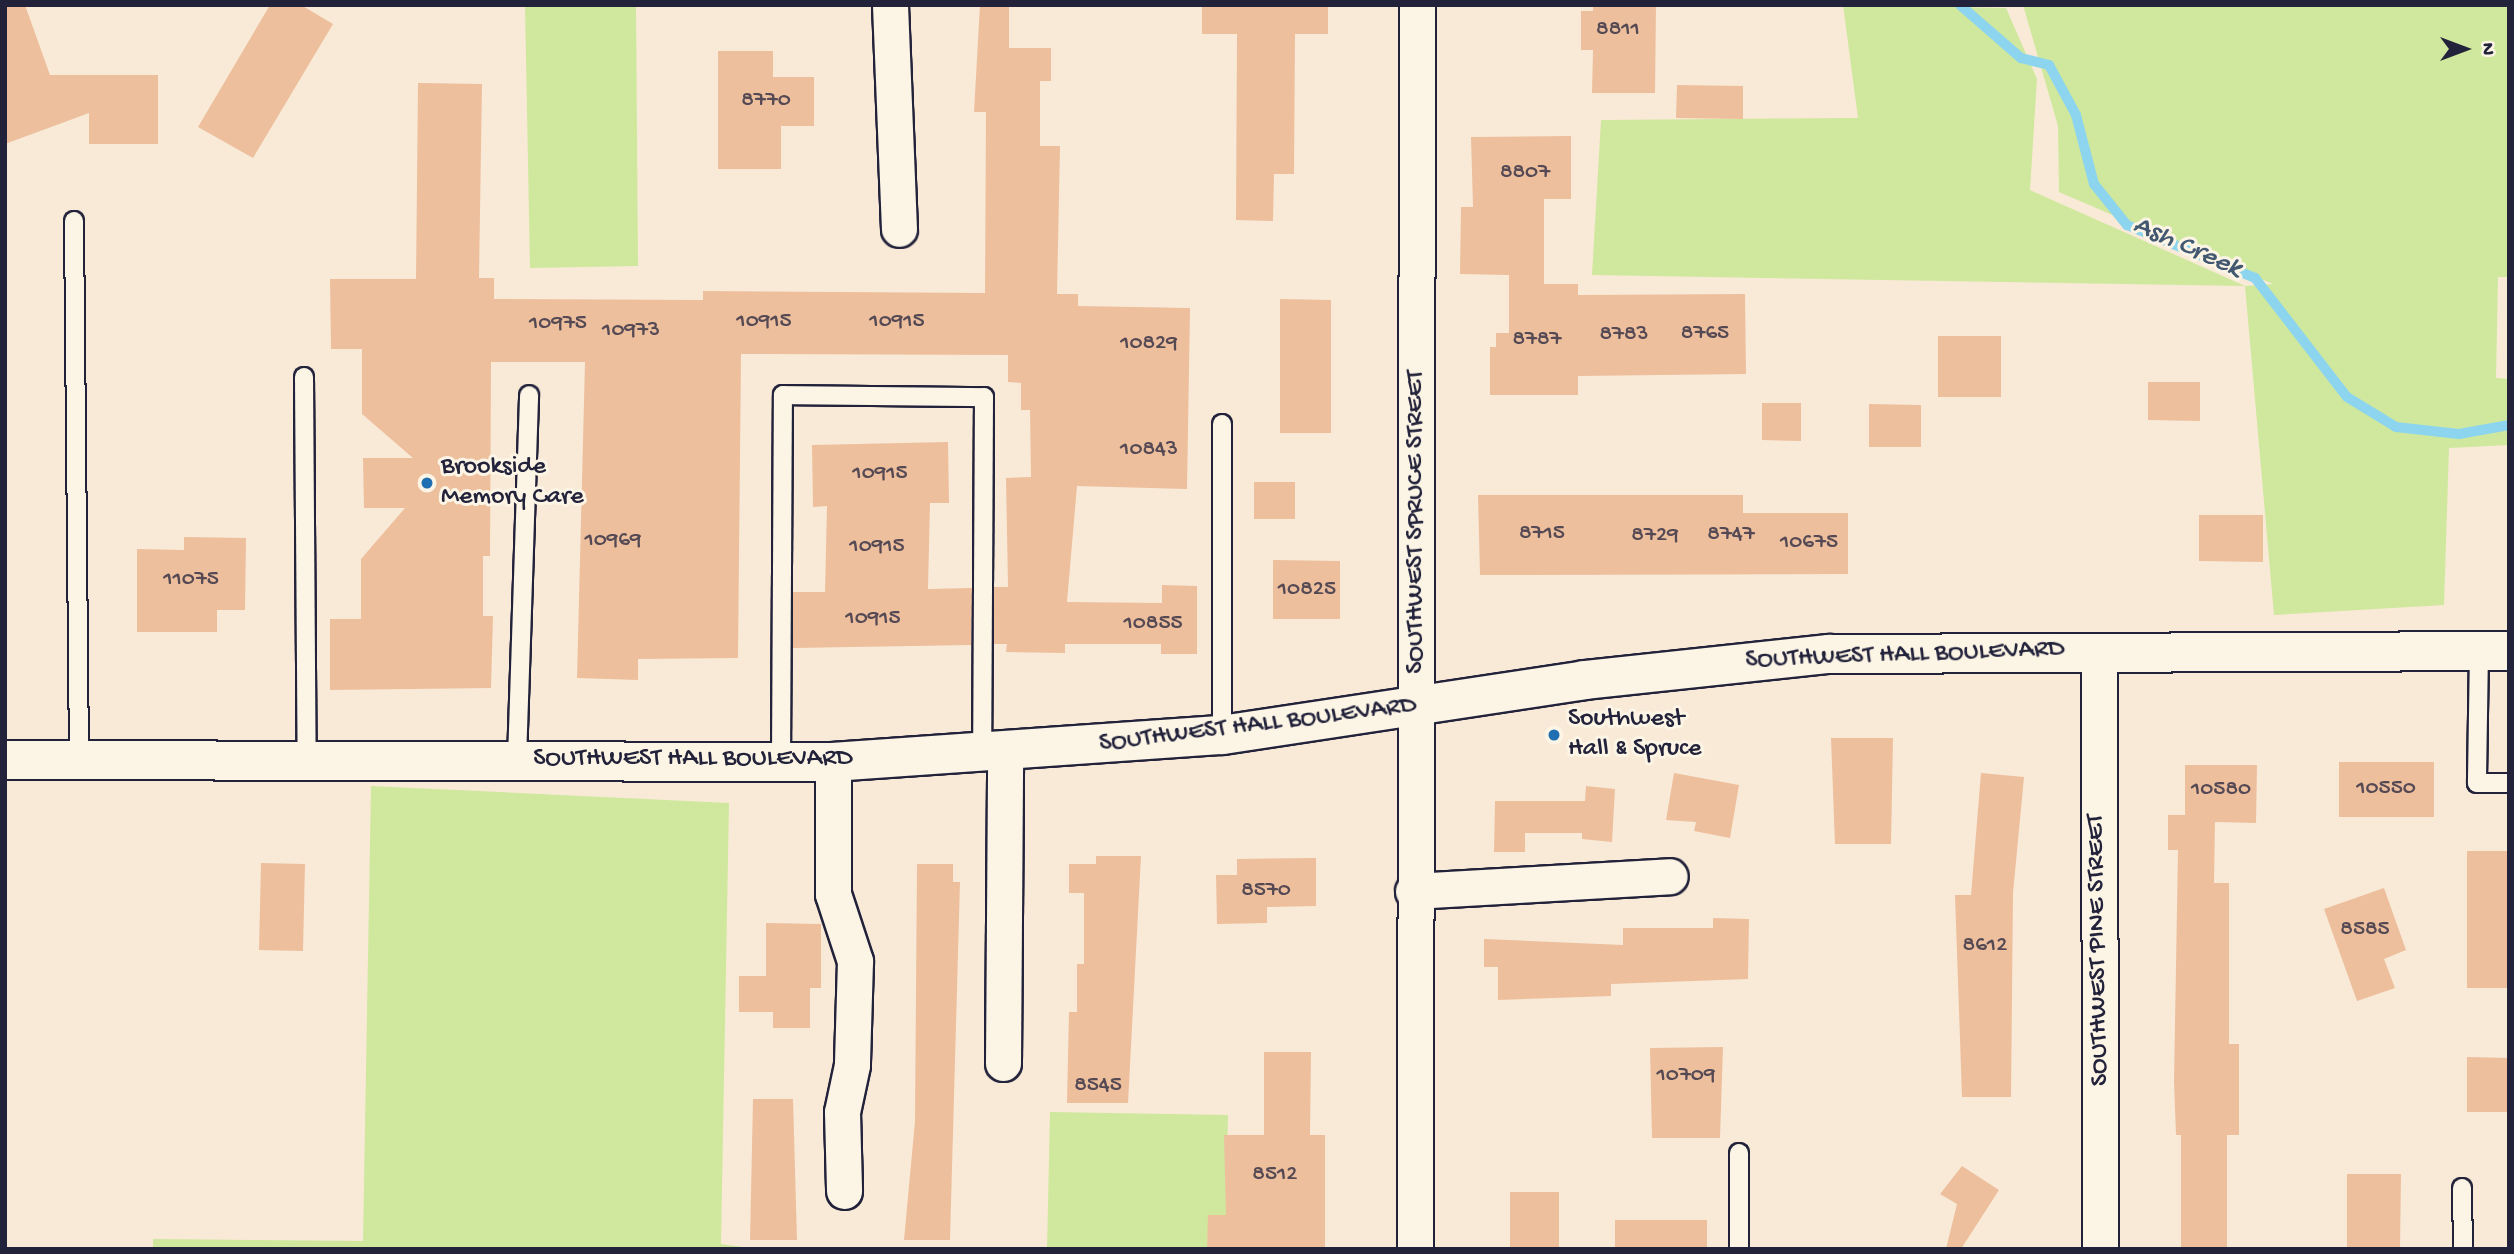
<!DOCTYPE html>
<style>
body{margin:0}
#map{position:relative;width:2514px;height:1254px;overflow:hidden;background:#f9ead7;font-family:"Gochi Hand",sans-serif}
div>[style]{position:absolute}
.green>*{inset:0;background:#cfe89d}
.stream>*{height:10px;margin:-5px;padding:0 5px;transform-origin:5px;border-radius:5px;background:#8dd5ef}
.building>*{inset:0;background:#edbf9d}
.roads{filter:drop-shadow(2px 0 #22223b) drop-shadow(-2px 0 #22223b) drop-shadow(0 2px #22223b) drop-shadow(0 -2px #22223b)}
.lane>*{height:18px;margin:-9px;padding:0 9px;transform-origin:9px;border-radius:9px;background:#fcf5e5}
.street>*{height:35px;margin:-17.5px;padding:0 17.5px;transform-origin:17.5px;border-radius:17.5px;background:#fcf5e5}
.secondary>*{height:38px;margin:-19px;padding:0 19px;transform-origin:19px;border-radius:19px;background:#fcf5e5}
.dots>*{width:19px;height:19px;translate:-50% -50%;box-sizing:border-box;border:4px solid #fcf5e5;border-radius:50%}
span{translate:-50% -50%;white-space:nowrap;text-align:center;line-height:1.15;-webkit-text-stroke:6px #fcf5e5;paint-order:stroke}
.number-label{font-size:23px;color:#554954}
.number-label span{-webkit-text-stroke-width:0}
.poi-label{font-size:26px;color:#22223b}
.left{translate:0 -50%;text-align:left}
.street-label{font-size:26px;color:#22223b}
.water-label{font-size:28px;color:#425871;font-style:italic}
.frame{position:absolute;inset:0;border:7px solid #22223b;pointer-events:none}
.north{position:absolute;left:2430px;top:14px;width:70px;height:70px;-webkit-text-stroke:5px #fcf5e5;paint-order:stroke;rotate:90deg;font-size:19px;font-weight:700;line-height:28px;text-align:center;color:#22223b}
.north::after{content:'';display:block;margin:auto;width:24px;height:32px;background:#22223b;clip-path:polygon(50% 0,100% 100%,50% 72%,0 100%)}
</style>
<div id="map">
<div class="green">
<i style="clip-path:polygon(525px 5px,636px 5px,638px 266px,530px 268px)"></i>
<i style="clip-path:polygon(1843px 5px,2006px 8px,2037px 79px,2030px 190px,2245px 286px,2273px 284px,2059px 192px,2058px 126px,2023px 5px,2509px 5px,2509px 277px,2498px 277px,2496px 378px,2509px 379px,2509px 445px,2449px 448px,2444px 605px,2274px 615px,2245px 286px,1592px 275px,1601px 120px,1858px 118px)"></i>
<i style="clip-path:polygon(371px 786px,729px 803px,721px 1244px,757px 1249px,153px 1249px,153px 1239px,363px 1241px)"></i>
<i style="clip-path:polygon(1050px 1112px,1228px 1115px,1226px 1215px,1209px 1215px,1207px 1249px,1047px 1249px)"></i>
</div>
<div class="stream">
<i style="left:1960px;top:5px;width:81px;rotate:41deg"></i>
<i style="left:2021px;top:58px;width:29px;rotate:14deg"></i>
<i style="left:2049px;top:65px;width:57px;rotate:61.6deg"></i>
<i style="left:2076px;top:115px;width:71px;rotate:75.4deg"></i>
<i style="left:2094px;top:184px;width:53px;rotate:51.2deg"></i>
<i style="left:2127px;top:225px;width:139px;rotate:22.5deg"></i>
<i style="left:2255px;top:278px;width:150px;rotate:52.3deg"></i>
<i style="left:2347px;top:397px;width:57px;rotate:31.5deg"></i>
<i style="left:2396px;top:427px;width:63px;rotate:6.3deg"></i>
<i style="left:2459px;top:434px;width:51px;rotate:-10.2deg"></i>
</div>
<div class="building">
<i style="clip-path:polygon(5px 5px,25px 5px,50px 75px,158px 75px,158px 144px,89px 144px,89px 113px,5px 144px)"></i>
<i style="clip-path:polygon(270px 5px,301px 5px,333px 24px,253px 158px,198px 127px)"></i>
<i style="clip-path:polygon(980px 5px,1009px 5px,1009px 48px,1051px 48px,1051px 81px,1040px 81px,1040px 146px,1060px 146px,1057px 294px,1078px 294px,1078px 306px,1190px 308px,1187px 489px,1077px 486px,1067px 602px,1162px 603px,1162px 585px,1197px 586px,1197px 654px,1161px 654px,1161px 644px,1065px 644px,1065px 653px,1006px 652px,1007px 644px,994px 644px,994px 587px,1008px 587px,1006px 478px,1031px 477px,1030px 410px,1021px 410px,1021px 383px,1008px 382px,1008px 355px,741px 354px,738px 658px,638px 659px,638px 680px,577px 678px,585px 362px,491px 362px,490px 556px,483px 556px,483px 616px,493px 616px,491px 688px,330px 690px,330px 619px,361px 619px,361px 559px,405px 508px,364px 508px,363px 458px,413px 458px,362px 414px,362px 349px,331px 349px,330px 279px,416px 279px,418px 83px,482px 84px,479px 278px,494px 278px,494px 299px,703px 300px,703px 291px,985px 293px,986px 112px,974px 112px)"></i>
<i style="clip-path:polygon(1202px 5px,1328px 5px,1328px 34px,1295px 34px,1294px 174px,1274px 174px,1273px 221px,1236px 220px,1237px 34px,1202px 34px)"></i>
<i style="clip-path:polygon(1593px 5px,1656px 5px,1655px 93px,1592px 93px,1593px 50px,1581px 50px,1581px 11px,1593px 11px)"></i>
<i style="clip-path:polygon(718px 51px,773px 51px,773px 77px,814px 77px,814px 126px,781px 126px,781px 169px,718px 169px)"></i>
<i style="clip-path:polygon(1677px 85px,1743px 86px,1743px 119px,1676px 118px)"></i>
<i style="clip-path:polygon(1571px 136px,1571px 199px,1544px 199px,1544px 284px,1578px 284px,1578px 295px,1745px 294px,1746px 374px,1578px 376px,1578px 395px,1490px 395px,1490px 347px,1496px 347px,1496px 333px,1509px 333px,1509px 275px,1460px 274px,1461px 207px,1473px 207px,1471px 137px)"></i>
<i style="clip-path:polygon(1280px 299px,1331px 300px,1331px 433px,1280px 433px)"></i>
<i style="clip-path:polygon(1938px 336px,2001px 336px,2001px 397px,1938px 397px)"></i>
<i style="clip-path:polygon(2148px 382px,2200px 382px,2200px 421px,2148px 420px)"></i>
<i style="clip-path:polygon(1762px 403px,1801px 403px,1801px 441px,1762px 440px)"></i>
<i style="clip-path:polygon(1869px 404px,1921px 405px,1921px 447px,1869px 447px)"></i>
<i style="clip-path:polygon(948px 442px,949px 503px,930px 503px,928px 589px,972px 588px,971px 645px,793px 648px,793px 592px,825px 592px,827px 506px,813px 507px,812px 445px)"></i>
<i style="clip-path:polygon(1254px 482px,1295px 482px,1295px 519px,1254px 519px)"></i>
<i style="clip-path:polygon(1478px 495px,1743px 495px,1743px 513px,1848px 513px,1848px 574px,1480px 575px)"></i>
<i style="clip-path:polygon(2199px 515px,2263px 515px,2263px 562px,2199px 561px)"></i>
<i style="clip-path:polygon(184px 537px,246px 538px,245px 610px,217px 610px,217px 632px,137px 632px,137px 549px,184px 550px)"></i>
<i style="clip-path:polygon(1273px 560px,1340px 561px,1340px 619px,1273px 619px)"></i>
<i style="clip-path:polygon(1831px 738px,1893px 738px,1891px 844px,1835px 844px)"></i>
<i style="clip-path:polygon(2339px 762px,2434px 762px,2434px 817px,2339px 817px)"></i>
<i style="clip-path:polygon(2185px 765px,2257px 765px,2256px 823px,2215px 822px,2214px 883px,2229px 883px,2229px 1044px,2239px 1044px,2239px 1135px,2227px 1135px,2227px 1249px,2181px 1249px,2181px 1135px,2176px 1135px,2174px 1082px,2178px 850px,2168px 850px,2168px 815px,2185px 815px)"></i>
<i style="clip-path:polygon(1674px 773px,1739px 785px,1730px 838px,1694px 831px,1696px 822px,1666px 820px)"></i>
<i style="clip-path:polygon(1981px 773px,2024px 777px,2013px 893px,2011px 1097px,1962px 1097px,1955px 895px,1971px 895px)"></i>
<i style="clip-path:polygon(1586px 786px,1615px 789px,1612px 842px,1582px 839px,1582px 833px,1525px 833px,1525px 852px,1494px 852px,1495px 801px,1585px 801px)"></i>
<i style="clip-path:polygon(2467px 851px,2509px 851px,2509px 988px,2467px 988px)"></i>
<i style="clip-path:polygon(1096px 856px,1141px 856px,1128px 1103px,1067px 1103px,1069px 1012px,1077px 1012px,1077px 964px,1084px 964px,1084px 893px,1069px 893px,1069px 864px,1096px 864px)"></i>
<i style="clip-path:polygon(1316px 858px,1316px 906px,1267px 907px,1267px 923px,1217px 924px,1216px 875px,1237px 875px,1237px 859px)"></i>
<i style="clip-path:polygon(261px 863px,305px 864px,303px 951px,259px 950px)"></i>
<i style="clip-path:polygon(917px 864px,953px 864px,953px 882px,960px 882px,950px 1240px,904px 1240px,915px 1121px)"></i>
<i style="clip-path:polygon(2384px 888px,2406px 950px,2384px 959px,2395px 988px,2357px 1001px,2324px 909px)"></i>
<i style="clip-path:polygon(1713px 918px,1749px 919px,1748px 979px,1611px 984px,1611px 996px,1498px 1000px,1498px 967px,1484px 967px,1484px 939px,1623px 945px,1623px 928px,1713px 928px)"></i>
<i style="clip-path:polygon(766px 923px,821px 924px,821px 988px,810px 988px,810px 1028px,773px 1028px,773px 1012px,739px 1012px,739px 976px,766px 976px)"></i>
<i style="clip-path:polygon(1723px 1047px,1720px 1138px,1652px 1138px,1650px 1048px)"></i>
<i style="clip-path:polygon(1264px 1052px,1311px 1052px,1310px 1135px,1325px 1135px,1325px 1249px,1207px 1249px,1208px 1215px,1226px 1215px,1224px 1135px,1264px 1135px)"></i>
<i style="clip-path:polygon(2467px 1057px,2509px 1058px,2509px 1112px,2467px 1112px)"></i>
<i style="clip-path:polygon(753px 1099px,793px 1099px,797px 1240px,750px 1240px)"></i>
<i style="clip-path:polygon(1962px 1166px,1999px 1190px,1961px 1249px,1946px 1249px,1957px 1204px,1940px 1194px)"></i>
<i style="clip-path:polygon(2347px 1174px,2401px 1174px,2400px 1249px,2347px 1249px)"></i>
<i style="clip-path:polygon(1510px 1192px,1559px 1192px,1559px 1249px,1510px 1249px)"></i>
<i style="clip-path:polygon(1615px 1220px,1707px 1220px,1707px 1249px,1615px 1249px)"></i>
</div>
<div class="roads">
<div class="lane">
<i style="left:74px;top:221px;width:539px;rotate:89.47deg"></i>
<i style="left:304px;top:377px;width:384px;rotate:89.6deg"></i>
<i style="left:1222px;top:424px;width:311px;rotate:90deg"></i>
<i style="left:2479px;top:651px;width:132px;rotate:90.9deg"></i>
<i style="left:2477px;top:783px;width:32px"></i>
<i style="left:517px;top:760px;width:365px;rotate:-88.1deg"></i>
<i style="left:781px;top:761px;width:366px;rotate:-89.7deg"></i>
<i style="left:783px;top:395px;width:201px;rotate:0.6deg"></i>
<i style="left:984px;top:397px;width:357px;rotate:90.3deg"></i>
<i style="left:2462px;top:1188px;width:61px;rotate:89.1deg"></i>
<i style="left:1739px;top:1249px;width:96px;rotate:-90deg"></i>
</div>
<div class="street">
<i style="left:890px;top:5px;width:224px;rotate:87.7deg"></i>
<i style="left:2099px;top:651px;width:598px;rotate:89.9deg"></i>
<i style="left:833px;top:762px;width:132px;rotate:90deg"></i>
<i style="left:833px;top:894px;width:71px;rotate:71.8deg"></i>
<i style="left:855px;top:961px;width:104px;rotate:91.7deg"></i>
<i style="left:852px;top:1065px;width:48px;rotate:102deg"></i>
<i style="left:842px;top:1112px;width:79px;rotate:88.5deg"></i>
<i style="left:1413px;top:891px;width:257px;rotate:-3.3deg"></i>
<i style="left:1003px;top:1063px;width:311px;rotate:-89.6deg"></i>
<i style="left:1415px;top:1249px;width:1244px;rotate:-89.91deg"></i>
</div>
<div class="secondary">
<i style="left:5px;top:760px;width:828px;rotate:0.14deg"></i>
<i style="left:833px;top:762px;width:390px;rotate:-4deg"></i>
<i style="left:1222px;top:735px;width:366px;rotate:-8.6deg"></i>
<i style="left:1584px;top:680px;width:246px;rotate:-6.1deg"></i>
<i style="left:1829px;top:654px;width:680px;rotate:-0.25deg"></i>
</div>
</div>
<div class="dots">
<i style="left:427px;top:483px;background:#1f6fb2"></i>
<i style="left:1554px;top:735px;background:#1f6fb2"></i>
</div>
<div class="number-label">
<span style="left:1618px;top:30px">8811</span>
<span style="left:766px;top:101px">8770</span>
<span style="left:1525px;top:173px">8807</span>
<span style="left:764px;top:322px">10915</span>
<span style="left:897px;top:322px">10915</span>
<span style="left:558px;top:324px">10975</span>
<span style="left:631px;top:331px">10973</span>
<span style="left:1705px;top:334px">8765</span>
<span style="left:1624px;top:335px">8783</span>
<span style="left:1537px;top:340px">8787</span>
<span style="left:1149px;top:344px">10829</span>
<span style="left:1149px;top:450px">10843</span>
<span style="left:880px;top:474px">10915</span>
<span style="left:1542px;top:534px">8715</span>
<span style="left:1731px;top:535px">8747</span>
<span style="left:1655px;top:536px">8729</span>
<span style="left:613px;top:541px">10969</span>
<span style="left:1809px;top:543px">10675</span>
<span style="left:877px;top:547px">10915</span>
<span style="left:191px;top:580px">11075</span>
<span style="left:1307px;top:590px">10825</span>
<span style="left:873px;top:619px">10915</span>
<span style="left:1153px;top:624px">10855</span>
<span style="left:2386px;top:789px">10550</span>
<span style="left:2221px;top:790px">10580</span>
<span style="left:1266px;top:891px">8570</span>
<span style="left:2365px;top:930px">8585</span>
<span style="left:1985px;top:946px">8612</span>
<span style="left:1686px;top:1076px">10709</span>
<span style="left:1098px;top:1086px">8545</span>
<span style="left:1275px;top:1175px">8512</span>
</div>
<div class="poi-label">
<span class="left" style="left:441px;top:483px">Brookside<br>Memory Care</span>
<span class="left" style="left:1568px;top:735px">Southwest<br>Hall &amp; Spruce</span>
</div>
<div class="street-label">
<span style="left:1417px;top:522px;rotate:-90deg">SOUTHWEST SPRUCE STREET</span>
<span style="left:1905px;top:656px;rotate:-2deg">SOUTHWEST HALL BOULEVARD</span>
<span style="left:1258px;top:726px;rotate:-7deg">SOUTHWEST HALL BOULEVARD</span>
<span style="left:693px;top:760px">SOUTHWEST HALL BOULEVARD</span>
<span style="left:2099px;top:950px;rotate:-91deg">SOUTHWEST PINE STREET</span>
</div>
<div class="water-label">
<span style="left:2187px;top:248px;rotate:24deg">Ash Creek</span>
</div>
<div class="frame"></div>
<div class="north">N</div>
</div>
